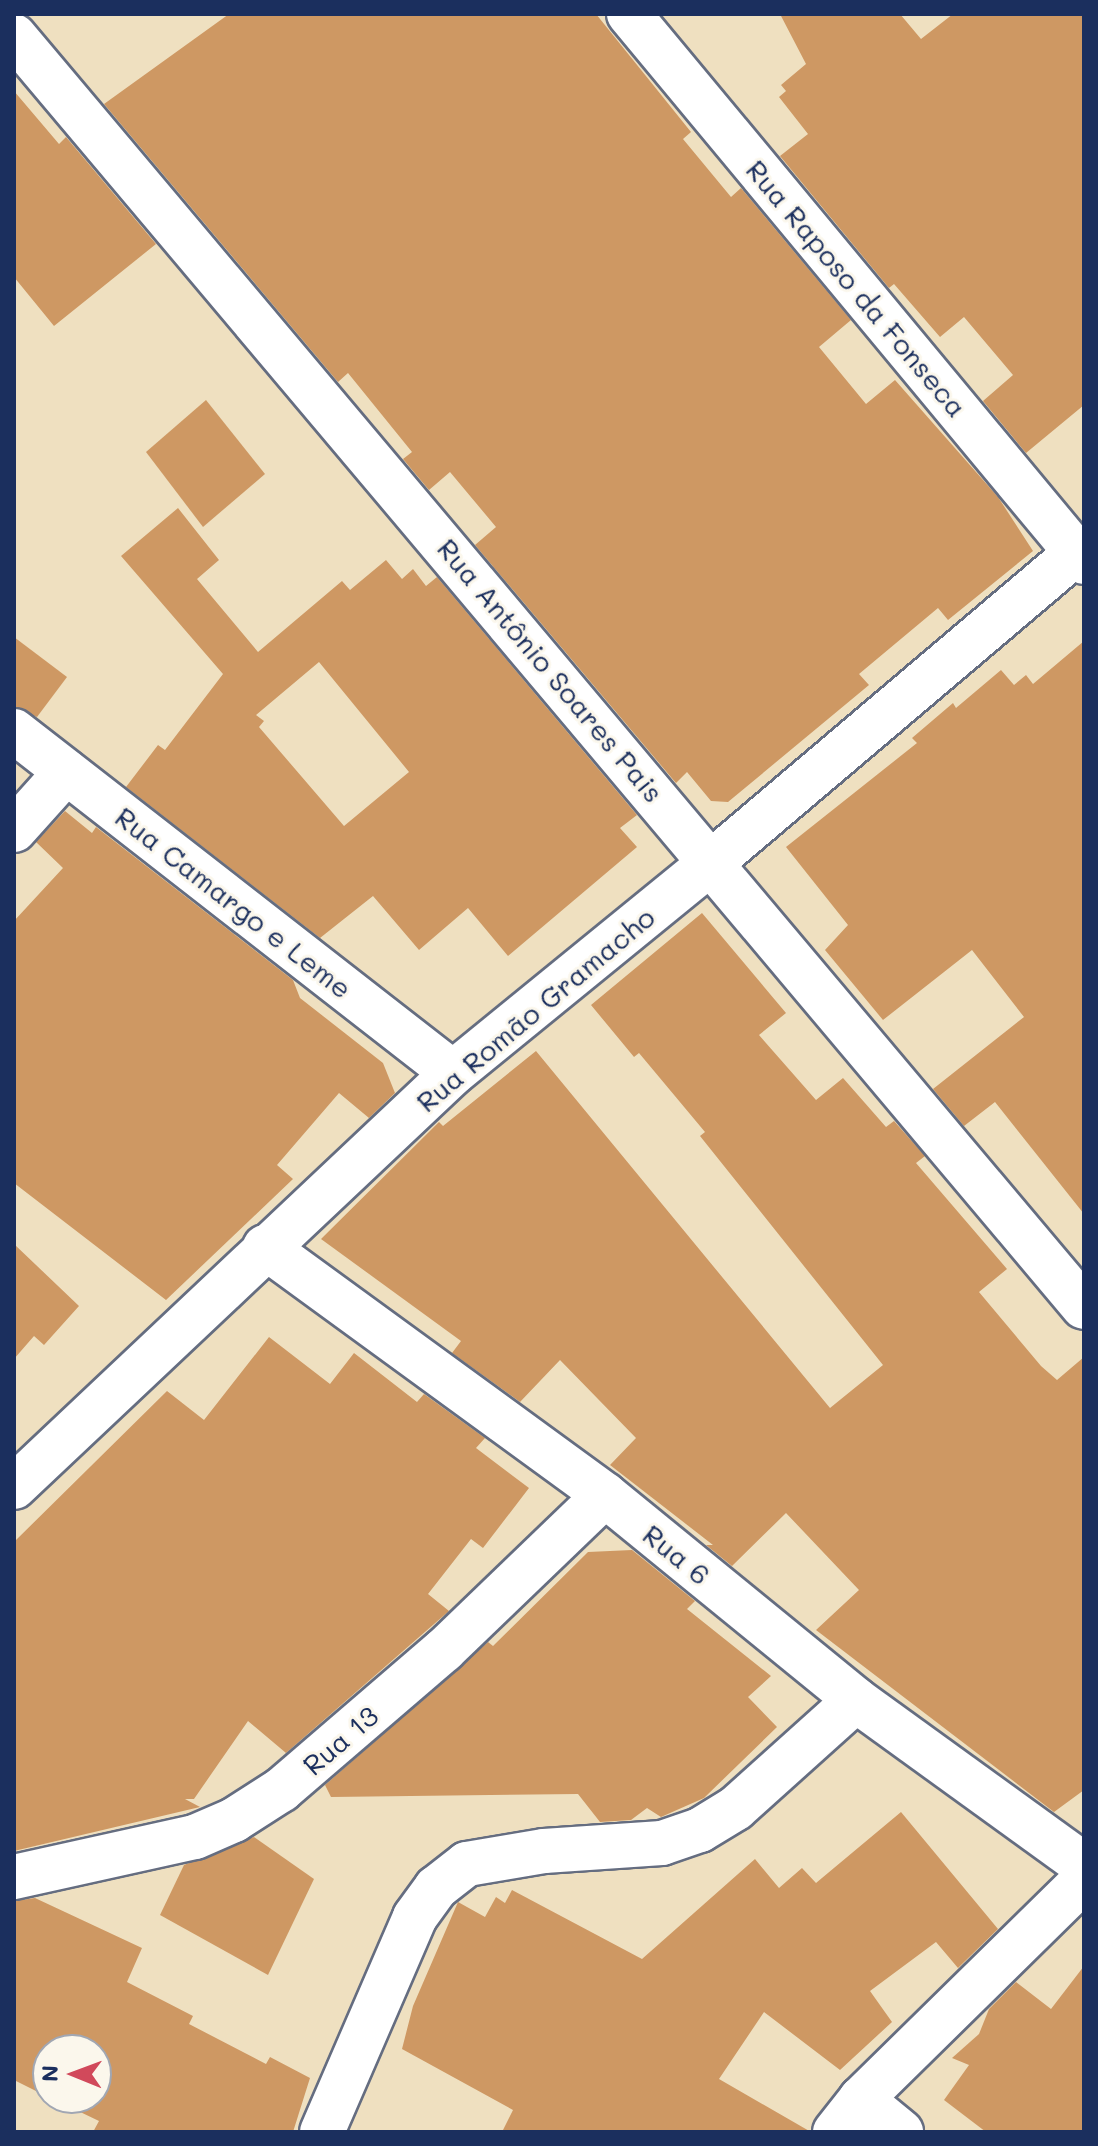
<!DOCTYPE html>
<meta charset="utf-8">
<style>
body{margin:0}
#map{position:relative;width:1098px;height:2146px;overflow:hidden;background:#efe0c0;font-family:Mali,sans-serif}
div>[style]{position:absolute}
.building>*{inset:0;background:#ce9863}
.roads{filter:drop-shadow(2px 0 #656d80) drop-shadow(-2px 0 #656d80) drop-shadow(0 2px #656d80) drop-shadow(0 -2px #656d80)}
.minor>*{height:44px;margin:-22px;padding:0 22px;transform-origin:22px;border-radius:22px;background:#fff}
span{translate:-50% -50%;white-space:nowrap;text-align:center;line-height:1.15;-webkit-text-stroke:6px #fbf7ec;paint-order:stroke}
.street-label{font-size:28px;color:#1b2f5e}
.frame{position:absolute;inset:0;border:16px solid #1b2f5e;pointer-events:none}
.north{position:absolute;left:32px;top:2034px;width:80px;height:80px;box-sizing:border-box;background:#fbf7ec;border:2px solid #a1a7b3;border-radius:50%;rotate:271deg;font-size:22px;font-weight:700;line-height:32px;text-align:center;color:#1b2f5e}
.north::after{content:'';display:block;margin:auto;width:28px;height:36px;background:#d1495b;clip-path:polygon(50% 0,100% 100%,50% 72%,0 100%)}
</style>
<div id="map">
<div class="building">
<i style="clip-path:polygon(229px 14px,596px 14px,691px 132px,683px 139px,731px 197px,741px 188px,851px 320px,819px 347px,866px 404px,895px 380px,998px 497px,1033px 551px,948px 620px,938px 608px,859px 674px,869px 685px,728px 802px,711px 801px,687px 772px,676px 783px,475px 545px,496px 527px,450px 472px,429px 490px,403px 459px,412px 452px,348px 373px,338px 382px,104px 104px)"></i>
<i style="clip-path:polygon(780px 14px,900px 14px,921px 39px,953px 14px,1084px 14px,1084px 405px,1026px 453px,983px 401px,1013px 375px,964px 317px,940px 337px,894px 284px,889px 288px,780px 156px,808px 134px,779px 97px,786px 91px,781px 85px,806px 64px)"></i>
<i style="clip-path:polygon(14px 91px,59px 144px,66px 137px,156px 244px,54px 326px,14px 277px)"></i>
<i style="clip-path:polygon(206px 400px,265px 474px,203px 527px,146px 452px)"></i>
<i style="clip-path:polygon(evenodd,178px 508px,219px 560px,197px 579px,258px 652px,342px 581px,350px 590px,386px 560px,402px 579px,413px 569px,426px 586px,437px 577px,637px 815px,620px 828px,637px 847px,508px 956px,468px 908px,419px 950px,373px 896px,320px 938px,126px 787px,158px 745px,165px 750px,223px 674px,121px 556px,178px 508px,319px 662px,409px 772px,344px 826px,259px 727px,264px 721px,256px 715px,319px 662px)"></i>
<i style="clip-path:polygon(14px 637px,67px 677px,37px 717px,14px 707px)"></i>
<i style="clip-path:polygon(1084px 641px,1084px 1214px,995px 1102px,964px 1126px,933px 1089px,1024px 1017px,972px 950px,883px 1020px,825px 950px,848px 925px,786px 847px,917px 743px,912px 738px,953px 703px,956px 708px,1001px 670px,1014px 685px,1026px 675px,1033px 684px)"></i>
<i style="clip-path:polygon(65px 811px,92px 833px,96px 827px,293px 980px,300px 998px,383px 1063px,395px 1093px,369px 1118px,339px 1093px,277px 1165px,293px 1179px,166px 1300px,14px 1183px,14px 921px,63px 868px,36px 842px)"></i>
<i style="clip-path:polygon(702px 913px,786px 1013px,759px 1035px,816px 1100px,843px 1078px,886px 1127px,894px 1121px,925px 1156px,916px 1163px,1007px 1269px,979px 1292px,1041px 1366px,1057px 1380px,1084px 1357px,1084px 1790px,1054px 1812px,816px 1630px,859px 1590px,786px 1513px,732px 1566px,706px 1545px,713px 1545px,610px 1465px,636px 1438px,560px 1360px,520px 1402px,452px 1353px,461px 1341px,321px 1239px,439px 1122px,443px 1126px,536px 1051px,830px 1408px,883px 1365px,700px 1136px,705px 1132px,639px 1053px,634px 1057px,591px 1005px)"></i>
<i style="clip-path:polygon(14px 1244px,79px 1306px,44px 1345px,34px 1336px,14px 1359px)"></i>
<i style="clip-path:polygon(269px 1337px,330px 1384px,354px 1353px,417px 1402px,424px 1394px,485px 1438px,476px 1448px,529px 1488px,483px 1548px,471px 1539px,428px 1594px,449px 1611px,286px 1753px,248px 1721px,194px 1799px,185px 1799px,200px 1807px,14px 1851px,14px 1542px,167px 1391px,204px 1420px)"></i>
<i style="clip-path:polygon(632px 1550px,695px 1601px,687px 1609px,771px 1676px,748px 1697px,777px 1727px,704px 1798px,661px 1817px,647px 1808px,631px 1820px,600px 1822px,578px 1794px,331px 1797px,325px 1785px,488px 1642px,493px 1646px,588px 1552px)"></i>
<i style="clip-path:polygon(901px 1812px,998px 1929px,958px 1968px,936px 1942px,870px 1991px,892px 2022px,840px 2070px,764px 2012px,719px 2079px,811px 2132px,502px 2132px,513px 2110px,402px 2049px,413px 2006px,458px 1902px,485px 1917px,496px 1897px,505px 1903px,512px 1890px,642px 1959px,755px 1859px,779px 1888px,802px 1868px,816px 1883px)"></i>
<i style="clip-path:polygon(254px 1837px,314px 1879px,268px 1975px,160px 1915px,184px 1865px)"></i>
<i style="clip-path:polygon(35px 1898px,142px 1948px,127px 1982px,193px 2016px,189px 2024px,266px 2064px,270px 2057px,310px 2078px,293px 2132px,93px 2132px,99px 2121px,51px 2098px,96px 2098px,96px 2050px,48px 2050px,48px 2097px,14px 2080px,14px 1901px)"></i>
<i style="clip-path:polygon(1084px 1966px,1084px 2132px,986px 2132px,944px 2100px,969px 2065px,952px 2058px,979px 2034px,989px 2009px,1016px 1982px,1051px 2009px)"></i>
</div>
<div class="roads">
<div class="minor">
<i style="left:629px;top:14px;width:712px;rotate:50.3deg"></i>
<i style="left:14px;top:36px;width:1661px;rotate:49.91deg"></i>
<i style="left:14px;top:731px;width:556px;rotate:37.92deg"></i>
<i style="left:14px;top:830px;width:78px;rotate:-48.1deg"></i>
<i style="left:265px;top:1247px;width:421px;rotate:36.1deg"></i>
<i style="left:605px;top:1495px;width:324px;rotate:39.2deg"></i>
<i style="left:856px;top:1700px;width:281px;rotate:35.9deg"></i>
<i style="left:14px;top:1487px;width:603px;rotate:-43.32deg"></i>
<i style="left:453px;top:1073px;width:335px;rotate:-39.2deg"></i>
<i style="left:713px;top:861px;width:477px;rotate:-40.3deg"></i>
<i style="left:14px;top:1877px;width:185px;rotate:-12.5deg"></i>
<i style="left:195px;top:1837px;width:43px;rotate:-23.6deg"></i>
<i style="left:234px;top:1820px;width:56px;rotate:-32.6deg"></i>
<i style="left:281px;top:1790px;width:215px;rotate:-40.7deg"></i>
<i style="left:444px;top:1650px;width:223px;rotate:-43.9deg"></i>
<i style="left:861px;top:2099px;width:52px;rotate:39.5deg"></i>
<i style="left:322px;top:2132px;width:234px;rotate:-66.6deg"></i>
<i style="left:415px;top:1917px;width:36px;rotate:-54deg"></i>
<i style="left:436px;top:1888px;width:39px;rotate:-38deg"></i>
<i style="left:467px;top:1864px;width:78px;rotate:-9.6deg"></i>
<i style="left:544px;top:1851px;width:118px;rotate:-3.9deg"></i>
<i style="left:662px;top:1843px;width:40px;rotate:-18.9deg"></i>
<i style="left:700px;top:1830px;width:42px;rotate:-31.4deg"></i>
<i style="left:736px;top:1808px;width:161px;rotate:-42deg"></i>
<i style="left:835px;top:2132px;width:42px;rotate:-51.8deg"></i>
<i style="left:861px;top:2099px;width:313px;rotate:-44.5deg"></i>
</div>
</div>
<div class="street-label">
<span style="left:857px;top:288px;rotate:50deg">Rua Raposo da Fonseca</span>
<span style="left:551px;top:670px;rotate:50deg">Rua Antônio Soares Pais</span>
<span style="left:234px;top:902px;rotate:38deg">Rua Camargo e Leme</span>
<span style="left:535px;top:1009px;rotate:-40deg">Rua Romão Gramacho</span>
<span style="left:677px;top:1554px;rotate:39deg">Rua 6</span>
<span style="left:340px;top:1740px;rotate:-41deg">Rua 13</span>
</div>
<div class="frame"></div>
<div class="north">N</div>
</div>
